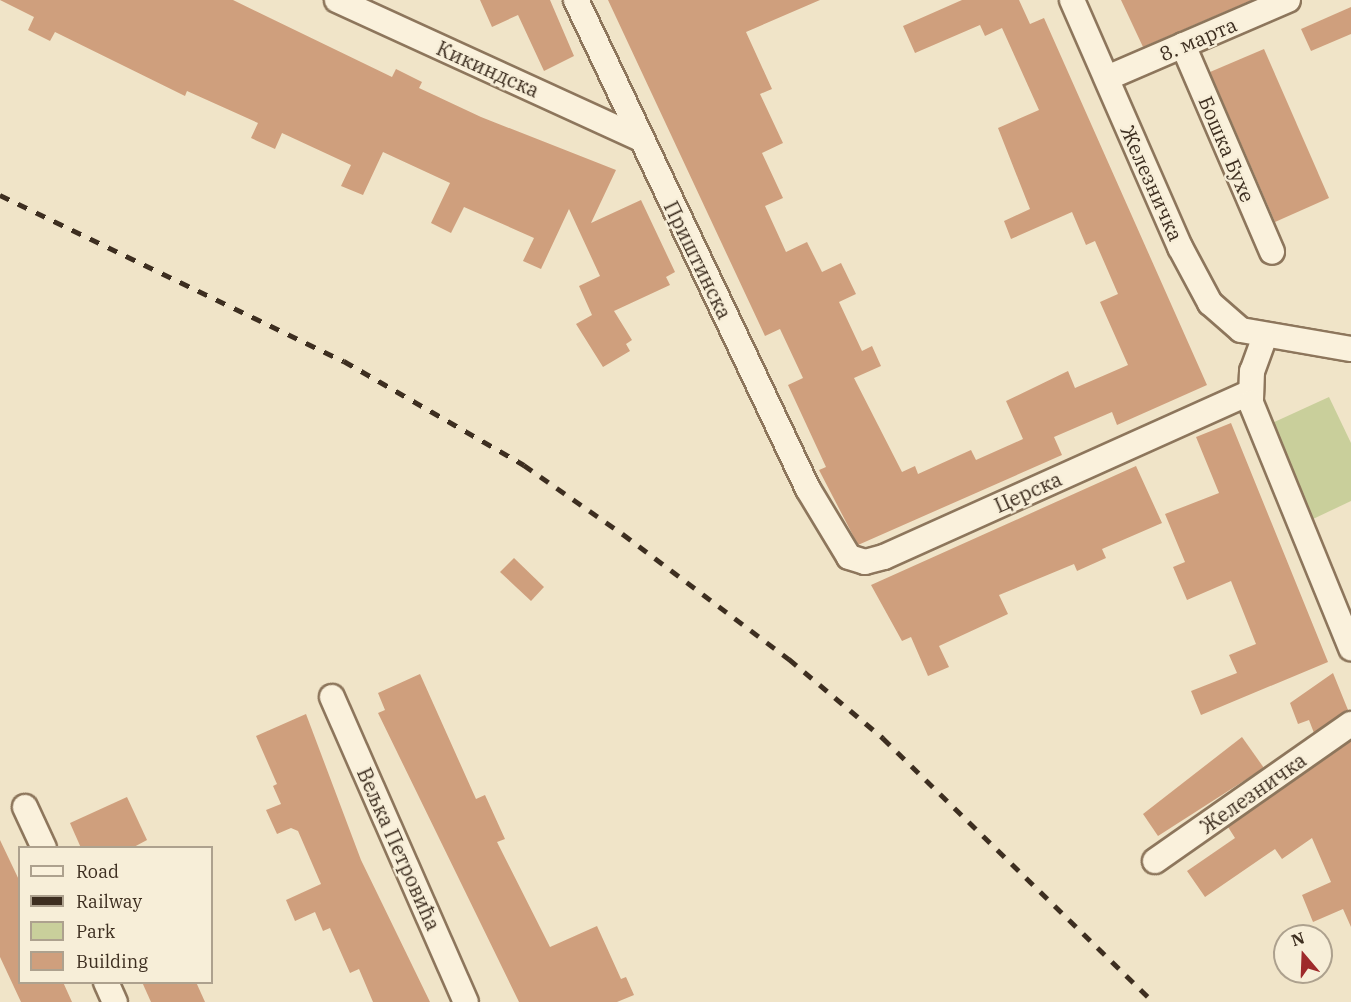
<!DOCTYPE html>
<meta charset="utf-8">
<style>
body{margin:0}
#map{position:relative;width:1351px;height:1002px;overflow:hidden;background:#f0e4c8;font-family:"IBM Plex Serif",serif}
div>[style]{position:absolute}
.green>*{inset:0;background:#c9cf9b}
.building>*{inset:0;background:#cf9f7d}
.roads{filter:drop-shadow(2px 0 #8d765c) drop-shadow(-2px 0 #8d765c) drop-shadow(0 2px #8d765c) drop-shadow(0 -2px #8d765c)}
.street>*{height:24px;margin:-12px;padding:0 12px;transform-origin:12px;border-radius:12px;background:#faf1dc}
.rail>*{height:4.5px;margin-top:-2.25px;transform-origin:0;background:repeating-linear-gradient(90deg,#3d2e20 0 10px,transparent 0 20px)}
span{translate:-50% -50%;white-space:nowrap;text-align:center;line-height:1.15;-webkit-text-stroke:4.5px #f7eed8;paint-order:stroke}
.street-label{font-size:20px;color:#3d2e20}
.legend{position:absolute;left:18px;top:846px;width:195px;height:138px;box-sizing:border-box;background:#f7eed8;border:2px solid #ada18e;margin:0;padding:8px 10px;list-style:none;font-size:18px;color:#3d2e20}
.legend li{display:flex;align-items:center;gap:12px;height:30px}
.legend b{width:30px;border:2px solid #ada18e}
.north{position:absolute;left:1273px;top:924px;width:60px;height:60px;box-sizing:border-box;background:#f7eed8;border:2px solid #ada18e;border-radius:50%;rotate:341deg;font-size:16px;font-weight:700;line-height:24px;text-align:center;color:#3d2e20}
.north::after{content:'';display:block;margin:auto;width:21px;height:27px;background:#9e2a2b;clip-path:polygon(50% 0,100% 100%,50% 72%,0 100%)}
</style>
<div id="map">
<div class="green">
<i style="clip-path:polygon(1329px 397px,1351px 443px,1351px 501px,1313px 519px,1268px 425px)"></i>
</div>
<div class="building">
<i style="clip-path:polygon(0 0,233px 0,392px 77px,396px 69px,422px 82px,419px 88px,481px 117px,616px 170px,591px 223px,641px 200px,675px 272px,666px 277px,670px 285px,614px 311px,632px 340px,626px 344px,630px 351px,603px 367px,576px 324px,592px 315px,579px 286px,600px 276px,569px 209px,541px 269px,523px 261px,534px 238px,464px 207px,451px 233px,431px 223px,450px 183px,383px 152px,363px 195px,341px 186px,351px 165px,282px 133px,275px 149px,251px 138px,258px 123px,187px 91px,185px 96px,55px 32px,50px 41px,28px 30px,34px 17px)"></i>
<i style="clip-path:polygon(480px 0,550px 0,574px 56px,544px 71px,518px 15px,492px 27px)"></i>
<i style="clip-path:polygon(608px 0,820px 0,746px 32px,772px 89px,760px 94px,783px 143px,762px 153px,783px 198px,765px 206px,786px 252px,807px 242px,822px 272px,841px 263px,856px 294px,839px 302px,862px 351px,872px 346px,881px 366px,854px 378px,902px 472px,915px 466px,918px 474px,971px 450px,976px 460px,1023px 439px,1006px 401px,1068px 371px,1075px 388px,1128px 365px,1100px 302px,1118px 294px,1095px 241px,1086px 245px,1072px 212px,1011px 239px,1004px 221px,1030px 209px,998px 128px,1039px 110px,1002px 28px,985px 36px,980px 25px,915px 53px,903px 26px,962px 0,1019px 0,1030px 24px,1044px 18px,1207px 385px,1117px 425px,1112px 412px,1054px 437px,1062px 455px,858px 545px,819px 470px,826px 467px,788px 385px,803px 378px,780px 329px,765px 336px)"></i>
<i style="clip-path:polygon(1121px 0,1252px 0,1143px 47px)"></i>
<i style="clip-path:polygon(1351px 7px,1351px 34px,1311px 51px,1301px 29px)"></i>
<i style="clip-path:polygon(1264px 49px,1329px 198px,1275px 222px,1210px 72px)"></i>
<i style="clip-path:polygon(1231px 423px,1328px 662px,1201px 715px,1191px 691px,1237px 673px,1229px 655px,1256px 644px,1231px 581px,1187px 600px,1173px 567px,1185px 562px,1165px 514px,1219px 493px,1196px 437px)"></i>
<i style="clip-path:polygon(1136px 466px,1162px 523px,1102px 549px,1106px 558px,1077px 571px,1074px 564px,999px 595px,1008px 614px,939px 646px,949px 667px,928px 676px,911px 637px,902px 641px,871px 585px)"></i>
<i style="clip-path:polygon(514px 558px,544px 587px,531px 601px,500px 572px)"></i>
<i style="clip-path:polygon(1333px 673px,1348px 710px,1314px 733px,1309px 720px,1298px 724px,1290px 703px)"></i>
<i style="clip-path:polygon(420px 674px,476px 799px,485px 795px,505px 839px,497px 842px,550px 947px,597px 926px,621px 979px,626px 977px,634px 995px,617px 1002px,519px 1002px,378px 713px,385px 710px,378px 693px)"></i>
<i style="clip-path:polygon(306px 714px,361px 860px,430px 1002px,373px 1002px,359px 969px,350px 973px,330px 928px,323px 931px,315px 912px,295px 921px,286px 900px,321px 884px,298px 831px,291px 828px,277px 834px,266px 810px,281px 804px,273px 786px,277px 784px,256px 736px)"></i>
<i style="clip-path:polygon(1242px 737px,1264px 768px,1158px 836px,1143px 814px)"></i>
<i style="clip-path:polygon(1351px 741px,1351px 927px,1343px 909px,1313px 922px,1302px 895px,1331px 882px,1312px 838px,1282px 859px,1275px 849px,1205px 897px,1187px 871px,1235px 838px,1228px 827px)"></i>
<i style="clip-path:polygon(127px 797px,147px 840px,132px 848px,81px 848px,70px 823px)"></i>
<i style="clip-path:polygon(0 840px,20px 882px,20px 982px,63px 982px,72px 1002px,21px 1002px,0 957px)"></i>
<i style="clip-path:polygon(142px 982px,196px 982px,205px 1002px,151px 1002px)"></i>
</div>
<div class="roads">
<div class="street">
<i style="left:337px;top:0;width:332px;rotate:24.6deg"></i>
<i style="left:576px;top:0;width:541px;rotate:64.62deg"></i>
<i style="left:808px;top:489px;width:79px;rotate:58.9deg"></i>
<i style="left:849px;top:557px;width:17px;rotate:17deg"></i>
<i style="left:865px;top:562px;width:20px;rotate:-15deg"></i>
<i style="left:884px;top:557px;width:400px;rotate:-24.2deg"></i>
<i style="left:1072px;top:0;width:270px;rotate:66.4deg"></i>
<i style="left:1180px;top:247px;width:64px;rotate:61.8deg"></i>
<i style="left:1210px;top:303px;width:41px;rotate:41.1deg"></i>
<i style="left:1241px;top:330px;width:112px;rotate:9.8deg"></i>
<i style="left:1183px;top:45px;width:225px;rotate:66.7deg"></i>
<i style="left:1107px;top:78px;width:197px;rotate:-23.3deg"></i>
<i style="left:1265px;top:336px;width:37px;rotate:110deg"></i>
<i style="left:1252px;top:371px;width:32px;rotate:92deg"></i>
<i style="left:1251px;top:403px;width:265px;rotate:67.8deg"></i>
<i style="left:332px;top:697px;width:333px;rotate:66.3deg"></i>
<i style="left:25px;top:807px;width:45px;rotate:65.1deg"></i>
<i style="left:1155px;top:861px;width:239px;rotate:-35deg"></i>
<i style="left:106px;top:982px;width:22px;rotate:66deg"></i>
</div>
</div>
<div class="rail">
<i style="left:0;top:195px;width:382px;rotate:25.8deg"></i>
<i style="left:344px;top:361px;width:208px;rotate:30deg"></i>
<i style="left:524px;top:465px;width:121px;rotate:34.9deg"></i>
<i style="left:623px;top:534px;width:208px;rotate:37deg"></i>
<i style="left:789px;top:659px;width:123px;rotate:40deg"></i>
<i style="left:883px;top:738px;width:378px;rotate:44.3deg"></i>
</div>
<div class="street-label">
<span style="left:1198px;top:39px;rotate:-23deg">8. марта</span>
<span style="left:488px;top:69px;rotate:24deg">Кикиндска</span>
<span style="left:1227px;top:149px;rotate:67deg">Бошка Бухе</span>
<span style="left:1152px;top:183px;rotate:66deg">Железничка</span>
<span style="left:698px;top:260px;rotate:64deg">Приштинска</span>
<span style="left:1028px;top:492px;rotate:-24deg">Церска</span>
<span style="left:1253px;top:793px;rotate:-35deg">Железничка</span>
<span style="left:399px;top:849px;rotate:66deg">Вељка Петровића</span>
</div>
<ul class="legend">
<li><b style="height:8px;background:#faf1dc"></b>Road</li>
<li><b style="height:8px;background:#3d2e20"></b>Railway</li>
<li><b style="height:16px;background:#c9cf9b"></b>Park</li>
<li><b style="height:16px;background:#cf9f7d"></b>Building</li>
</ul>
<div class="north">N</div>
</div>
